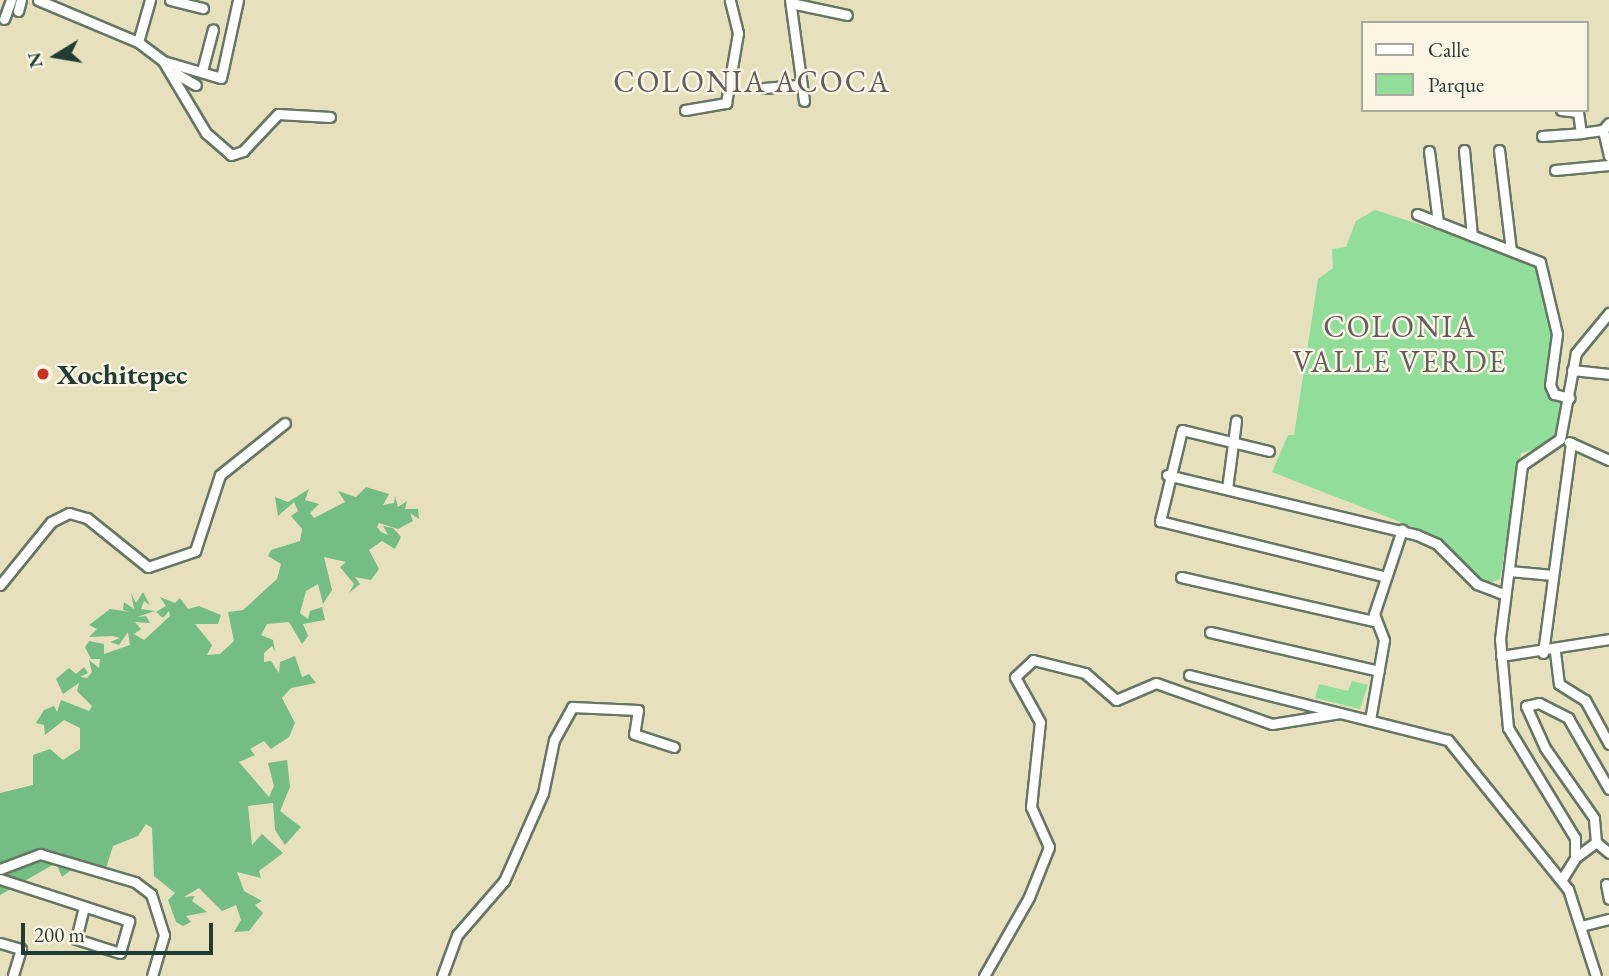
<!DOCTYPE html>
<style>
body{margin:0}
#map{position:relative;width:1609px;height:976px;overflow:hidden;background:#e7e0bd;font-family:"EB Garamond",serif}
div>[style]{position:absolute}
.green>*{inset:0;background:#91de9b}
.forest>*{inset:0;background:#74bd83}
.roads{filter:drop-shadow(2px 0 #657664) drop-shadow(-2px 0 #657664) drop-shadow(0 2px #657664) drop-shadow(0 -2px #657664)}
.minor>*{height:9px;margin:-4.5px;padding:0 4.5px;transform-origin:4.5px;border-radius:4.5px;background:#fff}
.dots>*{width:19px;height:19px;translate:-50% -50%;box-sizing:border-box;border:4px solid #fcf5e5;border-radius:50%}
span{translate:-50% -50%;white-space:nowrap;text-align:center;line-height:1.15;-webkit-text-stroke:5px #fcf5e5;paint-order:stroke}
.poi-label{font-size:28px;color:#1f3d34;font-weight:700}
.left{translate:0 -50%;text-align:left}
.neighbourhood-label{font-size:30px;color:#635d5f;letter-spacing:2px}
.legend{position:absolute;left:1361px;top:21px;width:228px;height:91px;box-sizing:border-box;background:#fcf5e5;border:2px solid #a4ab9e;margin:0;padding:9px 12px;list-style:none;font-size:21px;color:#1f3d34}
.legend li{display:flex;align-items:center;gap:14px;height:35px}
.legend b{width:35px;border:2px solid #a4ab9e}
.north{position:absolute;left:21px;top:21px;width:70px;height:70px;-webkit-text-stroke:5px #fcf5e5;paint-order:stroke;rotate:259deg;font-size:19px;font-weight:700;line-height:28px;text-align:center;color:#1f3d34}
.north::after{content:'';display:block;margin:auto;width:24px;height:32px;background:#1f3d34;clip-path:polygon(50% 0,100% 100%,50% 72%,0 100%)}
.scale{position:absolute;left:21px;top:923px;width:192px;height:32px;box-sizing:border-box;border:4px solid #1f3d34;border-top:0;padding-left:9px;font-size:21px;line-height:24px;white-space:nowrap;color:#1f3d34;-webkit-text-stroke:5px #fcf5e5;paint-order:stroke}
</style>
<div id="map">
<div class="green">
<i style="clip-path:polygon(1375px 210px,1540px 263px,1553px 333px,1549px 394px,1562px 399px,1560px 427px,1546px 446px,1521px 453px,1500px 579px,1487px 584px,1436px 536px,1272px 472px,1288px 435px,1294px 435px,1318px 279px,1333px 268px,1332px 249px,1346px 247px,1356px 221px)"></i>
<i style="clip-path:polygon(1352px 681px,1368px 685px,1360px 709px,1315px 698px,1319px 684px,1348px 691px)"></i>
</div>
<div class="forest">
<i style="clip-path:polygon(366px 487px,389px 494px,383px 505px,394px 503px,395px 496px,398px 507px,407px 501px,405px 509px,418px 509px,419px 519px,410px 513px,413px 521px,398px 529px,379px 523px,377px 527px,381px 532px,388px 535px,383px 526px,393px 528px,401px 537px,395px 549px,382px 541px,369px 550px,379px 569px,371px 580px,355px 577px,360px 584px,349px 593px,354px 584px,340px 567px,346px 562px,324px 557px,332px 590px,323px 604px,318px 584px,306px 591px,300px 613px,308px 619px,310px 611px,322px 607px,325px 620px,303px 624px,308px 636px,302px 644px,289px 622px,267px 624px,261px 635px,273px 640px,275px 652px,272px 646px,264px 653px,264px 662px,271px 661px,279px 673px,280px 662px,295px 656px,302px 677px,309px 674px,316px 683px,291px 688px,282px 698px,295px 723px,289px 737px,271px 749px,264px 741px,250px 749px,255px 755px,239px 762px,269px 797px,274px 786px,268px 763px,287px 760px,290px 787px,280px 811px,301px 827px,285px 845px,275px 830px,273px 803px,248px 806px,252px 845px,262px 834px,283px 853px,259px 871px,261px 878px,237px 872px,244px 891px,262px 901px,255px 905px,263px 913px,249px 931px,234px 932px,241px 920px,236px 905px,222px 911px,199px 888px,184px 897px,195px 896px,192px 901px,207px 912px,186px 916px,191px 922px,183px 926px,176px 922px,168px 900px,175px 893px,154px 876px,152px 828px,146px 824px,138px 836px,113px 846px,106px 868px,75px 867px,62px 877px,56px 863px,0 895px,0 793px,33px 785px,33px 755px,50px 749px,63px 760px,80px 749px,80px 728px,64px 720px,45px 735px,44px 725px,36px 723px,44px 710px,54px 706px,57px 712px,61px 700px,89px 711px,92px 706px,77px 691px,79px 683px,63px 694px,56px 679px,69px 668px,76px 674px,84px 667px,88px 673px,80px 677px,87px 678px,92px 672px,89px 660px,99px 668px,100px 659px,91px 659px,85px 647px,89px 641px,104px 644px,104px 654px,130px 645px,128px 632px,119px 645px,110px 642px,120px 638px,113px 636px,89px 637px,97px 629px,89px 625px,110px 609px,130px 612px,123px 610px,124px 602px,134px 609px,131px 593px,136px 603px,143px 592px,150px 605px,144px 601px,141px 609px,155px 611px,137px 617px,146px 616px,150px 623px,135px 622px,141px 629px,134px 634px,144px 640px,170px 616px,169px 611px,163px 618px,156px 612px,166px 606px,160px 597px,175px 603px,180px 598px,188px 609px,199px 606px,221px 615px,218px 624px,195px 624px,212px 645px,207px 655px,220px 654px,234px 641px,228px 612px,243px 610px,277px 579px,281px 564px,268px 556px,271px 550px,300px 541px,302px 529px,291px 516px,298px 511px,294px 502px,278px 516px,275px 497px,288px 502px,309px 489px,305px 500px,319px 504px,310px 513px,314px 518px,345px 502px,338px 491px,356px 497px)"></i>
</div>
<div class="roads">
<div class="minor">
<i style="left:38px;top:0;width:108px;rotate:22.8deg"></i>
<i style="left:138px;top:42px;width:31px;rotate:37deg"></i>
<i style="left:163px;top:61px;width:84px;rotate:59.2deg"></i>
<i style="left:206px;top:133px;width:33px;rotate:41deg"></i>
<i style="left:231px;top:155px;width:13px;rotate:-18deg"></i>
<i style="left:243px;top:151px;width:51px;rotate:-46.6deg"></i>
<i style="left:278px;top:114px;width:52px;rotate:3.3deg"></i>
<i style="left:170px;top:0;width:34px;rotate:14deg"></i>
<i style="left:790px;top:0;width:102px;rotate:82.1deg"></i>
<i style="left:791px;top:3px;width:57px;rotate:12.1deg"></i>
<i style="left:18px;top:11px;width:11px;rotate:-75deg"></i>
<i style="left:4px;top:19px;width:20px;rotate:-70deg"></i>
<i style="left:138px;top:42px;width:44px;rotate:-74.1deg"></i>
<i style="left:163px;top:61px;width:60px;rotate:16.3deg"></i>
<i style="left:221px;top:78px;width:80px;rotate:-77.7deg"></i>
<i style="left:202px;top:71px;width:43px;rotate:-75.3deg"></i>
<i style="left:175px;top:73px;width:24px;rotate:30deg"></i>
<i style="left:764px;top:88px;width:37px;rotate:-5deg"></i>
<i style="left:685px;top:110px;width:42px;rotate:-9.7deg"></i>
<i style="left:726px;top:103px;width:71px;rotate:-80.3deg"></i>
<i style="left:738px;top:33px;width:34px;rotate:-104deg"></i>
<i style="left:1561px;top:110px;width:17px;rotate:7deg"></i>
<i style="left:1578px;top:112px;width:21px;rotate:82deg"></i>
<i style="left:1581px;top:133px;width:22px;rotate:-8deg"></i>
<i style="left:1609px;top:123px;width:9px;rotate:131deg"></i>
<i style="left:1603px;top:130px;width:27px;rotate:77deg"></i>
<i style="left:1542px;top:136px;width:39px;rotate:-4deg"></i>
<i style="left:1464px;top:150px;width:86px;rotate:84.7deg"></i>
<i style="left:1499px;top:150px;width:101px;rotate:83.2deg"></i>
<i style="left:1429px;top:151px;width:72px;rotate:82.8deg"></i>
<i style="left:1555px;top:170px;width:54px;rotate:-5.3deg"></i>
<i style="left:1417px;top:214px;width:132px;rotate:21.3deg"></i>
<i style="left:1540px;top:262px;width:74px;rotate:76.7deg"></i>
<i style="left:1557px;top:334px;width:51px;rotate:97.8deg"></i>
<i style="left:1550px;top:385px;width:10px;rotate:66deg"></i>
<i style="left:1554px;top:394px;width:16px;rotate:14deg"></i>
<i style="left:1572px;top:370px;width:37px;rotate:6deg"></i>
<i style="left:1569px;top:442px;width:44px;rotate:24.2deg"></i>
<i style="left:1269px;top:451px;width:89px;rotate:-166.4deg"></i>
<i style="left:1182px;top:430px;width:94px;rotate:103.6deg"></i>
<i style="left:1160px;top:521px;width:233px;rotate:13.9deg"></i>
<i style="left:1167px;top:475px;width:257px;rotate:13.5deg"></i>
<i style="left:1417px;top:535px;width:22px;rotate:24deg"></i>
<i style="left:1437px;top:544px;width:57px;rotate:45deg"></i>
<i style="left:1477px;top:584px;width:30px;rotate:21deg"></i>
<i style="left:1227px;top:489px;width:69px;rotate:-82.5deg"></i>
<i style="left:1509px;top:571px;width:44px;rotate:5.2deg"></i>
<i style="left:1181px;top:577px;width:197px;rotate:12.9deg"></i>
<i style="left:0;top:585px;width:81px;rotate:-51deg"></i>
<i style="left:51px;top:522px;width:20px;rotate:-27deg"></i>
<i style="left:69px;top:513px;width:19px;rotate:16deg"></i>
<i style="left:87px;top:518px;width:78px;rotate:38.8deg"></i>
<i style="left:148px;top:567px;width:50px;rotate:-18.8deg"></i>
<i style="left:195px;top:551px;width:80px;rotate:-71.8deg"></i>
<i style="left:220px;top:475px;width:83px;rotate:-38.7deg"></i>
<i style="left:1210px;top:632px;width:173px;rotate:13deg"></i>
<i style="left:1555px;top:652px;width:32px;rotate:83deg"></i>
<i style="left:1559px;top:684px;width:31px;rotate:32deg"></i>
<i style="left:1585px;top:700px;width:50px;rotate:61.4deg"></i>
<i style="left:1543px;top:653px;width:212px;rotate:-82.4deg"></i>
<i style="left:1501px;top:656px;width:109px;rotate:-8.9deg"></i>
<i style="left:1189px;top:675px;width:267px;rotate:14.1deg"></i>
<i style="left:1448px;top:740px;width:191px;rotate:51.2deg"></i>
<i style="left:1568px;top:889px;width:91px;rotate:72.2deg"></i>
<i style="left:1370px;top:720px;width:81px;rotate:-80.1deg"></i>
<i style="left:1384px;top:640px;width:28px;rotate:-111deg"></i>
<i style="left:1374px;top:614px;width:89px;rotate:-71.6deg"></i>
<i style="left:1596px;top:842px;width:17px;rotate:40deg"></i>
<i style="left:1575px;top:858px;width:26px;rotate:-37deg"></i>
<i style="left:1596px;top:842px;width:24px;rotate:-95deg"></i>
<i style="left:1594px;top:818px;width:85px;rotate:-125deg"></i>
<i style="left:1545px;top:748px;width:46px;rotate:-114.3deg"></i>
<i style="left:1526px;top:706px;width:13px;rotate:-13deg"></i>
<i style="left:1539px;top:703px;width:33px;rotate:27deg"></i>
<i style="left:1568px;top:718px;width:82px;rotate:60deg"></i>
<i style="left:0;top:869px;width:43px;rotate:-20.6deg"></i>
<i style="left:40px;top:854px;width:99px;rotate:16.4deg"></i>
<i style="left:135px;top:882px;width:20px;rotate:37deg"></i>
<i style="left:151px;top:894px;width:43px;rotate:72.4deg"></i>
<i style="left:164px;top:935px;width:43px;rotate:106.3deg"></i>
<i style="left:0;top:879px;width:136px;rotate:18deg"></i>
<i style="left:129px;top:921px;width:33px;rotate:106deg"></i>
<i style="left:120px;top:953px;width:46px;rotate:-162.3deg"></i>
<i style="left:76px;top:939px;width:32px;rotate:-76deg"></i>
<i style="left:1562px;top:879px;width:25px;rotate:-58deg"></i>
<i style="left:1575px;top:858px;width:20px;rotate:-90deg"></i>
<i style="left:1575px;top:838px;width:129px;rotate:-121.3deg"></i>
<i style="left:1508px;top:728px;width:89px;rotate:-95.1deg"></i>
<i style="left:1500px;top:639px;width:175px;rotate:-82.8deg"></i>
<i style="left:1522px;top:465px;width:46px;rotate:-34.4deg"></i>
<i style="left:1560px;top:439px;width:87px;rotate:-79.5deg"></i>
<i style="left:1576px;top:353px;width:52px;rotate:-50.5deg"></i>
<i style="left:1606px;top:884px;width:15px;rotate:79deg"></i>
<i style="left:1581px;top:926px;width:29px;rotate:-14deg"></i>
<i style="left:0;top:943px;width:22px;rotate:16deg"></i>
<i style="left:21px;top:949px;width:28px;rotate:107deg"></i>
<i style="left:442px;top:976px;width:44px;rotate:-69.9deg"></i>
<i style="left:457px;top:935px;width:72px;rotate:-49deg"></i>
<i style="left:504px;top:881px;width:96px;rotate:-66.1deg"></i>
<i style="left:543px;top:793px;width:54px;rotate:-78.3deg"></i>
<i style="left:554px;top:740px;width:38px;rotate:-61deg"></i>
<i style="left:572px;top:707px;width:66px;rotate:2.6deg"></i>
<i style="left:638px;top:710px;width:24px;rotate:99deg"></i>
<i style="left:634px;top:734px;width:42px;rotate:18deg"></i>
<i style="left:984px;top:976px;width:91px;rotate:-60.3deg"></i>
<i style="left:1029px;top:897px;width:54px;rotate:-68.2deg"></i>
<i style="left:1049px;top:847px;width:44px;rotate:-114.2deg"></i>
<i style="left:1031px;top:807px;width:85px;rotate:-84deg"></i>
<i style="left:1040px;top:722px;width:51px;rotate:-119.1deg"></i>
<i style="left:1015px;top:677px;width:25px;rotate:-43deg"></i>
<i style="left:1033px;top:660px;width:54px;rotate:14deg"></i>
<i style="left:1085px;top:673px;width:41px;rotate:41.1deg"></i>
<i style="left:1116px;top:700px;width:43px;rotate:-23deg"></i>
<i style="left:1156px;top:683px;width:123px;rotate:19.5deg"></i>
<i style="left:1272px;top:724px;width:69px;rotate:-9.2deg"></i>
</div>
</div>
<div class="dots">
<i style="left:43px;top:374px;background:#c8321e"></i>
</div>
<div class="poi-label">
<span class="left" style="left:57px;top:374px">Xochitepec</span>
</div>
<div class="neighbourhood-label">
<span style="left:752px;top:82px">COLONIA ACOCA</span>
<span style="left:1400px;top:344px">COLONIA<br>VALLE VERDE</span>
</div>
<ul class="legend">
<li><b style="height:9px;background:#fff"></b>Calle</li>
<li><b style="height:19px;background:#91de9b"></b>Parque</li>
</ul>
<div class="north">N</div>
<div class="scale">200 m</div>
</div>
